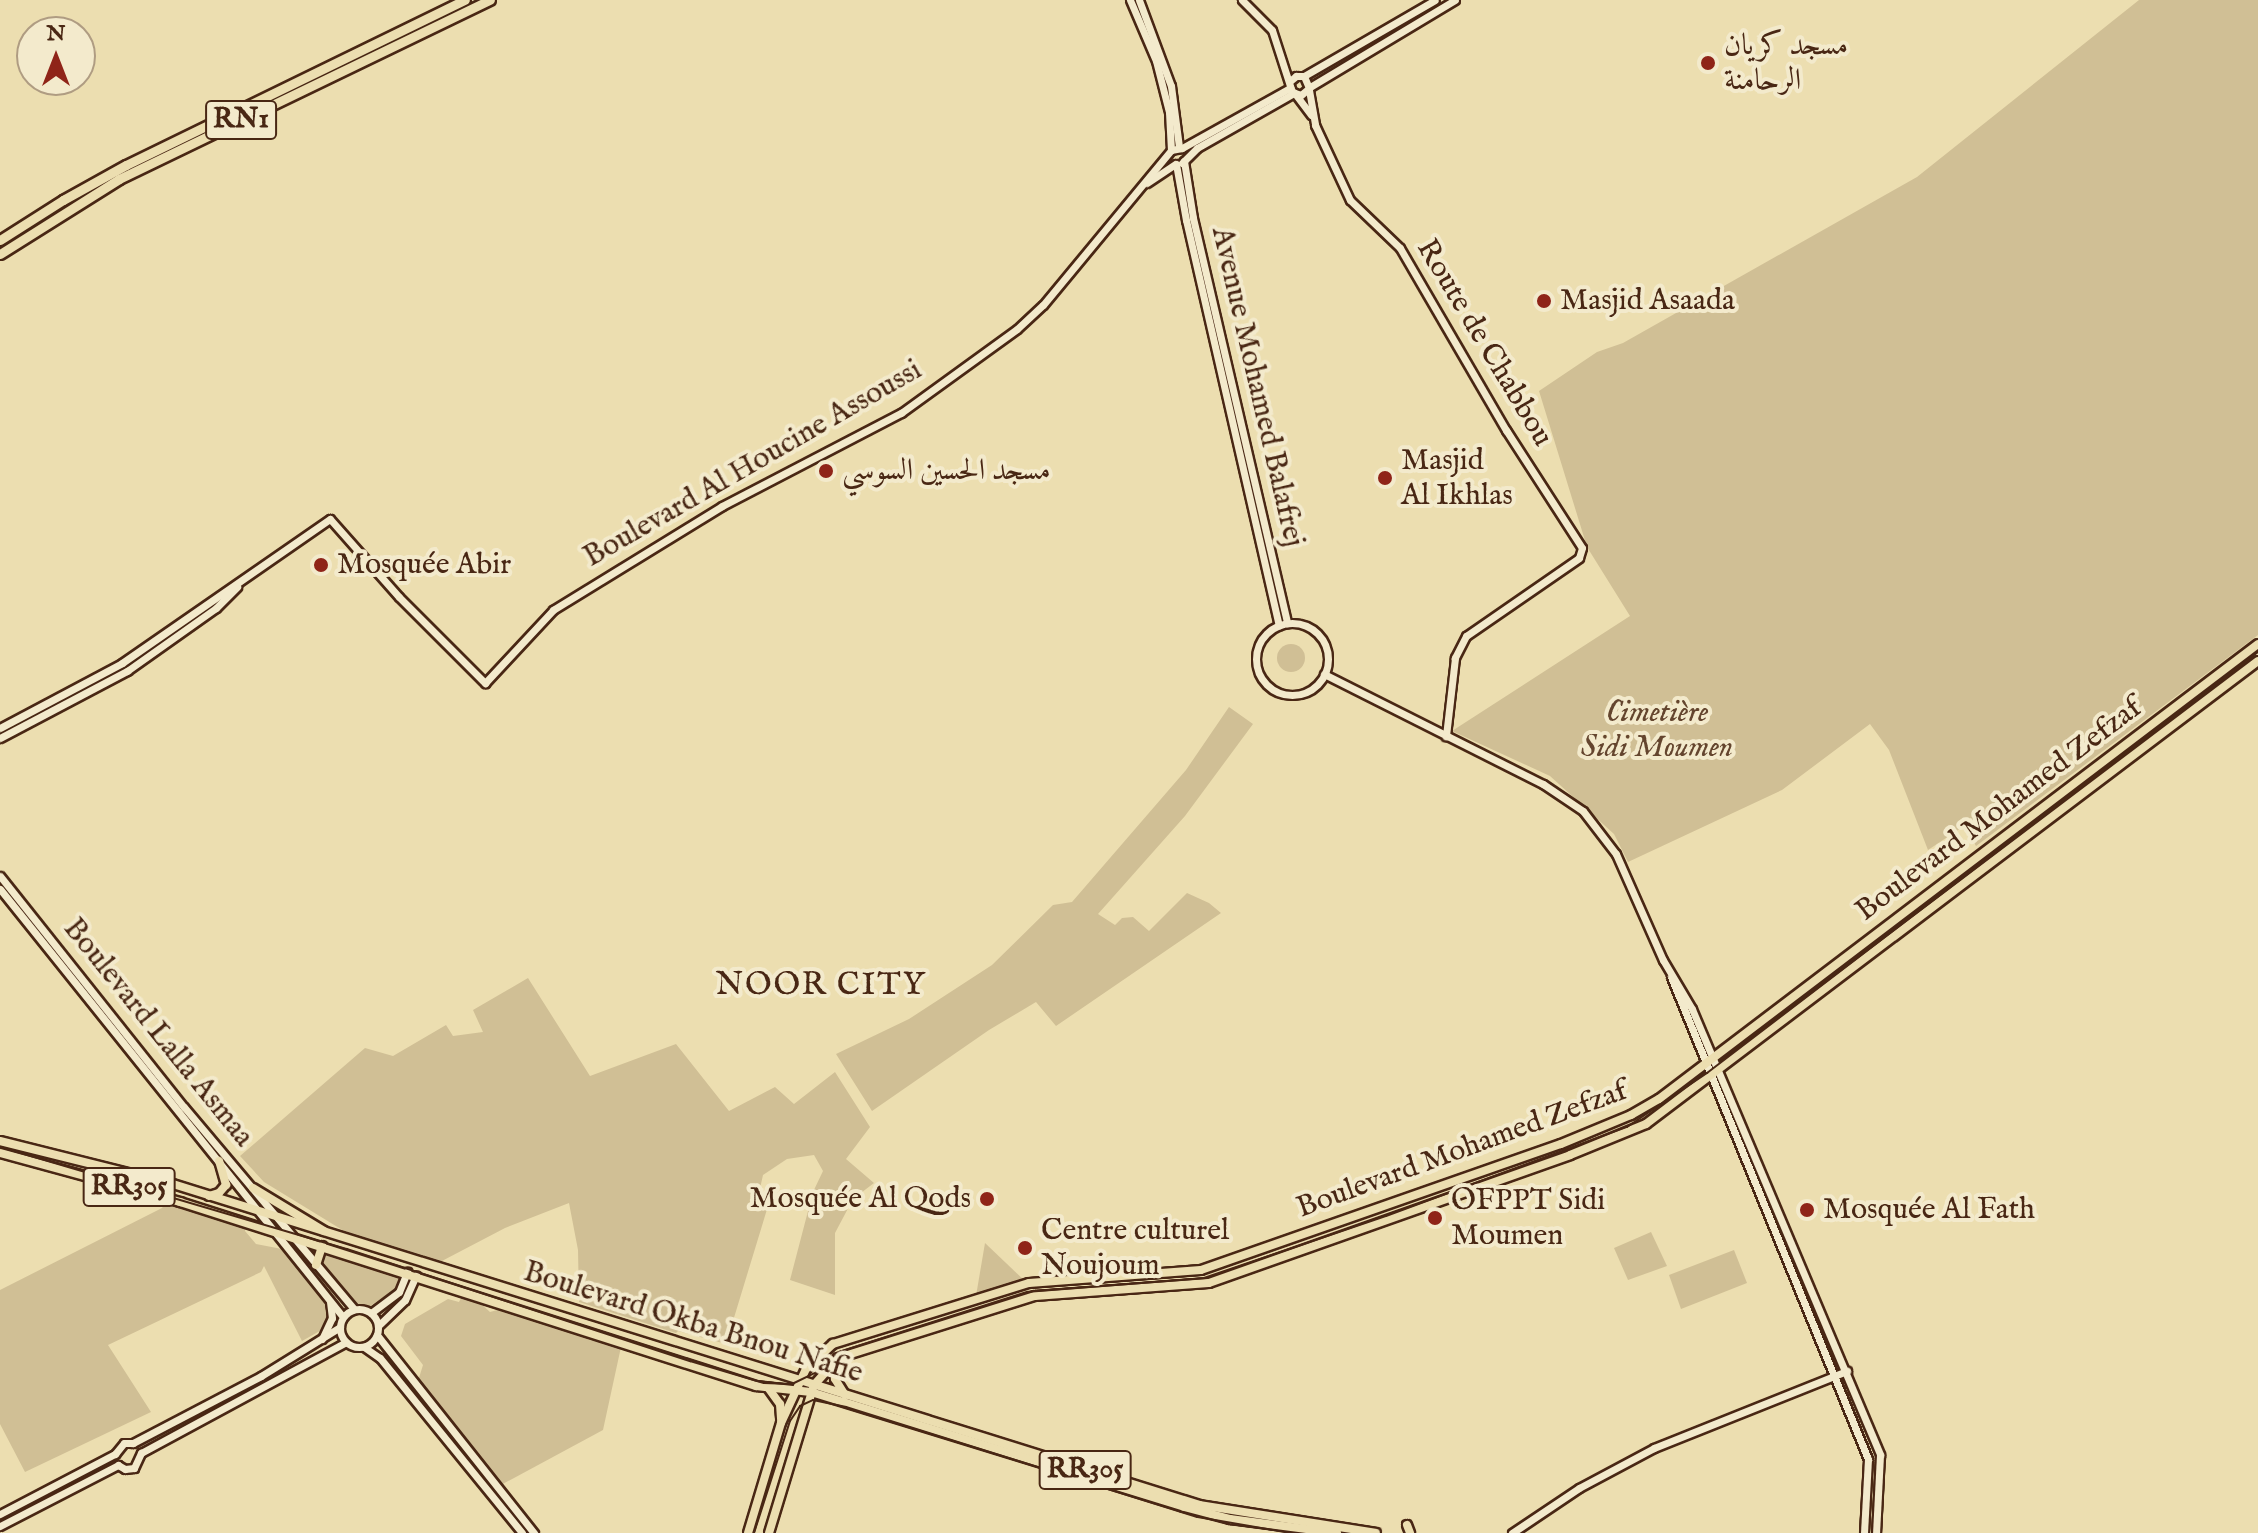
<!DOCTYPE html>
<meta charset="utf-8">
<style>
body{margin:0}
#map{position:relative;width:2258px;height:1533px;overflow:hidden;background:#ecdeb0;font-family:"IM FELL English",Amiri,serif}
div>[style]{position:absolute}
.green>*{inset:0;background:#d0bf95}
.round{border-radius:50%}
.roads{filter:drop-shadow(2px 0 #492714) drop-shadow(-2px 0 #492714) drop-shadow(0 2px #492714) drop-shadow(0 -2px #492714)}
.secondary>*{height:7px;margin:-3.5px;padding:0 3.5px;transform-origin:3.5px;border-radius:3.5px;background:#f3eacc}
.secondary>.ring{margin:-3.5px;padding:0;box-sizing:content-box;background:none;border:7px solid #f3eacc;border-radius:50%}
.primary>*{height:8px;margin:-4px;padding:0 4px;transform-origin:4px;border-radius:4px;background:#ecdeb0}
.highway>*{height:9px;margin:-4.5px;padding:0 4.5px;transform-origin:4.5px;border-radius:4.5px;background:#ecdeb0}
.tram>*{height:2px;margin:-1px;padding:0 1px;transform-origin:1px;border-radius:1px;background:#492714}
.dots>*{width:22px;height:22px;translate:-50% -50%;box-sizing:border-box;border:4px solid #f3eacc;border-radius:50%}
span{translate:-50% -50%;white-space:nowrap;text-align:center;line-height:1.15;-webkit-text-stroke:8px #f3eacc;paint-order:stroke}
.shield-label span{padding:2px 6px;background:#f3eacc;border:2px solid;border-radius:6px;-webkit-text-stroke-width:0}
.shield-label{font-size:28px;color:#492714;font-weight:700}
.poi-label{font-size:30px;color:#492714}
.left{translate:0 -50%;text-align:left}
.right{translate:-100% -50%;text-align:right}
.street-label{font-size:30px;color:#492714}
.park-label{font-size:30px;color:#64452e;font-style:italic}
.neighbourhood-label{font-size:32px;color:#492714;letter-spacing:2px}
.north{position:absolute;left:16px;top:16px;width:80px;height:80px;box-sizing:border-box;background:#f3eacc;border:2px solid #af9c82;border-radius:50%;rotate:0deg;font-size:22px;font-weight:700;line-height:32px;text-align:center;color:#492714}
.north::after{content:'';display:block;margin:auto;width:28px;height:36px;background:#8f2418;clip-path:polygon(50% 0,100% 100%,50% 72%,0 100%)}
</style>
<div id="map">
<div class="green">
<i style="clip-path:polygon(2139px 0,2258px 0,2258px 635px,1976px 846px,1964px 826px,1928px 850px,1889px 750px,1870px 724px,1782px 790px,1628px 862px,1614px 834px,1550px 776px,1452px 731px,1630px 616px,1587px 547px,1539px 391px,1597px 352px,1623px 343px,1917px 177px)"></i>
<i class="round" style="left:1277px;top:644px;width:28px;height:28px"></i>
<i style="clip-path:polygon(1229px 707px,1253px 724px,1185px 816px,1098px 914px,1115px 925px,1122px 918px,1133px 917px,1149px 931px,1187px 893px,1209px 903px,1221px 913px,1056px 1026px,1036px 1002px,989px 1030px,872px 1111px,836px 1054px,909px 1019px,992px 965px,1053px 905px,1072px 902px,1186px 770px)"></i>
<i style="clip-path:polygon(528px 978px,590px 1076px,676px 1044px,729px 1111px,775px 1087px,794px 1104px,835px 1072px,870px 1127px,846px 1159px,874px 1183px,853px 1199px,835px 1233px,835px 1295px,790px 1280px,813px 1192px,823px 1171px,814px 1155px,787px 1159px,763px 1175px,757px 1202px,768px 1206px,726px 1344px,678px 1331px,676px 1333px,579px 1302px,578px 1250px,569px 1203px,505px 1228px,440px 1262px,344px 1231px,264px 1182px,240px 1156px,365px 1048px,393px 1056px,446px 1025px,453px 1036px,483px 1032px,473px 1010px)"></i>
<i style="clip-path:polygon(168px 1200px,245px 1225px,245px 1231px,256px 1244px,282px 1249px,335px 1317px,334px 1323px,302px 1341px,264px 1266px,261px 1272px,108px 1345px,151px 1412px,25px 1472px,0 1424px,0 1290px,162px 1208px)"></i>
<i style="clip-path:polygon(1651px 1232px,1667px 1266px,1628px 1280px,1614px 1248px)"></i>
<i style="clip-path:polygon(985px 1243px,1027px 1283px,976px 1296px)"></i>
<i style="clip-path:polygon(306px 1244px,402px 1273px,397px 1288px,370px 1306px,355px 1304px)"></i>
<i style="clip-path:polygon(1734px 1250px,1747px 1283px,1681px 1309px,1669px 1275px)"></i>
<i style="clip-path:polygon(461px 1298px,479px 1302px,490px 1312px,505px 1308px,586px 1336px,589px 1340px,621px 1347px,603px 1430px,499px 1486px,418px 1381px,423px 1365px,401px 1336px,405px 1324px,448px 1299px,459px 1302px)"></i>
</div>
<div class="roads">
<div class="secondary">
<i style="left:1130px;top:0;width:66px;rotate:66.9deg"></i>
<i style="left:1156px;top:61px;width:53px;rotate:75.7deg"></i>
<i style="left:1169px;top:112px;width:38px;rotate:87deg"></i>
<i style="left:1139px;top:0;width:92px;rotate:69.6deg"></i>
<i style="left:1171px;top:86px;width:62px;rotate:82.5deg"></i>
<i style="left:1242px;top:0;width:42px;rotate:45deg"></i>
<i style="left:1272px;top:30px;width:65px;rotate:72.1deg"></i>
<i style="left:1292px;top:92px;width:9px;rotate:18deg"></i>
<i style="left:1301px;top:95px;width:11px;rotate:-41deg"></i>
<i style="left:1309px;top:88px;width:13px;rotate:-113deg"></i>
<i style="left:1304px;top:76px;width:8px;rotate:180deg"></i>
<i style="left:1296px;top:76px;width:8px;rotate:140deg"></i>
<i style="left:1304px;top:76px;width:151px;rotate:-30.1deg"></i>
<i style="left:1310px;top:87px;width:169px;rotate:-31deg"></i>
<i style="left:1309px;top:90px;width:36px;rotate:80deg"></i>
<i style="left:1315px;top:125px;width:83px;rotate:65deg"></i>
<i style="left:1350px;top:200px;width:69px;rotate:43.8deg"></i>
<i style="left:1400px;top:248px;width:211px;rotate:59.8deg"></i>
<i style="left:1506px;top:430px;width:140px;rotate:57.2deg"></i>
<i style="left:1582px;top:548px;width:10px;rotate:107deg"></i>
<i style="left:1579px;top:558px;width:137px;rotate:145.4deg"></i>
<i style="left:1466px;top:636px;width:25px;rotate:117deg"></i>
<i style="left:1455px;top:658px;width:79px;rotate:96.6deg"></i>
<i style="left:1296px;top:95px;width:25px;rotate:53deg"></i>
<i style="left:1184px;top:161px;width:58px;rotate:81deg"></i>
<i style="left:1193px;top:218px;width:416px;rotate:76.9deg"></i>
<i style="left:1182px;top:163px;width:21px;rotate:-45deg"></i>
<i style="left:1197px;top:148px;width:112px;rotate:-29.6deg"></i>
<i style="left:1176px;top:164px;width:57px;rotate:79.9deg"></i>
<i style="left:1186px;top:220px;width:416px;rotate:77.1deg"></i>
<i style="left:1147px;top:183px;width:34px;rotate:-34deg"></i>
<i class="ring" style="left:1256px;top:623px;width:65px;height:65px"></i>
<i style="left:1324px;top:674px;width:245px;rotate:26.7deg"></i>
<i style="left:1543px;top:784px;width:48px;rotate:34deg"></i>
<i style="left:1583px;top:811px;width:54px;rotate:52.5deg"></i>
<i style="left:1616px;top:854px;width:116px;rotate:66.1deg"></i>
<i style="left:1663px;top:960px;width:57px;rotate:59.4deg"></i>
<i style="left:1692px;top:1009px;width:484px;rotate:67.1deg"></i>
<i style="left:1880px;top:1455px;width:78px;rotate:92.9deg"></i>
<i style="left:0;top:728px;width:138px;rotate:-28deg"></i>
<i style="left:122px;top:663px;width:253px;rotate:-34.7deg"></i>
<i style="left:330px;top:519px;width:104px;rotate:48.5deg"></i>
<i style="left:399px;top:597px;width:122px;rotate:45deg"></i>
<i style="left:485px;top:683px;width:100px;rotate:-47deg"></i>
<i style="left:553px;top:610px;width:198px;rotate:-31.6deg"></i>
<i style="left:722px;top:506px;width:202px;rotate:-27.5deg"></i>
<i style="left:901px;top:413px;width:143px;rotate:-35.9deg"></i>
<i style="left:1017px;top:329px;width:35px;rotate:-43deg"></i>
<i style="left:1043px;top:305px;width:201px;rotate:-50.4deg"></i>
<i style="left:1171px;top:150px;width:11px;rotate:-10deg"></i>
<i style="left:1182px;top:148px;width:124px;rotate:-29.1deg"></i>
<i style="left:0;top:738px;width:144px;rotate:-27.8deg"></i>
<i style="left:127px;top:671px;width:109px;rotate:-35.3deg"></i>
<i style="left:216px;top:608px;width:30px;rotate:-45deg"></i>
<i style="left:0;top:876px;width:295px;rotate:51.5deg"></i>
<i style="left:184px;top:1107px;width:264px;rotate:49.9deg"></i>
<i style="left:0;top:889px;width:548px;rotate:51.29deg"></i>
<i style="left:1671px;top:977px;width:521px;rotate:67.77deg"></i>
<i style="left:1868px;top:1459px;width:74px;rotate:93.1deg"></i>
<i class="ring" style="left:340px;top:1309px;width:31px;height:31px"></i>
<i style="left:371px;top:1313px;width:35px;rotate:-37deg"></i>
<i style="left:399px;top:1292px;width:22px;rotate:-68deg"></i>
<i style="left:379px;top:1325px;width:36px;rotate:-44deg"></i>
<i style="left:405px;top:1300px;width:27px;rotate:-66deg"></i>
<i style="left:377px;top:1335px;width:253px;rotate:51.6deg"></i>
<i style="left:322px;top:1339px;width:23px;rotate:-65deg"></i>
<i style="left:332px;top:1318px;width:16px;rotate:-97deg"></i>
<i style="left:364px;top:1347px;width:19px;rotate:35deg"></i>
<i style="left:380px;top:1358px;width:225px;rotate:50.9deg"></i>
<i style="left:141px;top:1453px;width:233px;rotate:-28.4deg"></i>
<i style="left:118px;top:1465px;width:8px;rotate:30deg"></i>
<i style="left:125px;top:1469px;width:9px;rotate:-6deg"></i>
<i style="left:134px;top:1468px;width:17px;rotate:-65deg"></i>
<i style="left:0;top:1514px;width:130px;rotate:-27.6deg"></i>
<i style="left:115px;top:1454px;width:14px;rotate:-51deg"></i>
<i style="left:124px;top:1443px;width:9px"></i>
<i style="left:133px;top:1443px;width:144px;rotate:-27.6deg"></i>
<i style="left:261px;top:1376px;width:93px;rotate:-31.8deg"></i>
<i style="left:0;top:1526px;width:133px;rotate:-27.3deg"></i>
<i style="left:1512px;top:1533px;width:81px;rotate:-33.9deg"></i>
<i style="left:1579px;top:1488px;width:85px;rotate:-28.1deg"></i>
<i style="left:1654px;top:1448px;width:208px;rotate:-21.8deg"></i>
</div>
<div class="primary">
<i style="left:0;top:1141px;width:178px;rotate:14deg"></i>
<i style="left:173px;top:1184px;width:1076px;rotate:17.36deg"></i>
<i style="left:1200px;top:1505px;width:178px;rotate:9deg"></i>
<i style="left:0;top:1153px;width:187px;rotate:15.2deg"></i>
<i style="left:180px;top:1202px;width:605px;rotate:17.72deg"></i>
<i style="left:756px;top:1386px;width:55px;rotate:6.2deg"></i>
<i style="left:811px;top:1392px;width:390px;rotate:17.1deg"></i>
<i style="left:1184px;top:1507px;width:48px;rotate:14.6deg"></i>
<i style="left:1230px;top:1519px;width:108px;rotate:7.5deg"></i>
<i style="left:253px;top:1188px;width:83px;rotate:31.2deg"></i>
<i style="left:209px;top:1196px;width:10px;rotate:-17deg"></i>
<i style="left:219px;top:1193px;width:11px;rotate:-49deg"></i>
<i style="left:226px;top:1185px;width:25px;rotate:-106deg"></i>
<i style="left:316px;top:1265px;width:20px;rotate:-72deg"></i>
<i style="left:837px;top:1361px;width:18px;rotate:96deg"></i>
<i style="left:835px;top:1379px;width:19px;rotate:58deg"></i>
<i style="left:769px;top:1389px;width:19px;rotate:54deg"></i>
<i style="left:780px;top:1404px;width:16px;rotate:86deg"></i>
<i style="left:1407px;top:1525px;width:9px;rotate:69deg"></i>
<i style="left:748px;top:1533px;width:115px;rotate:-73.3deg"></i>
<i style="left:781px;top:1423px;width:60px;rotate:-65.2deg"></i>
<i style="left:806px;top:1369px;width:37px;rotate:-43deg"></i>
<i style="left:833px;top:1344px;width:205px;rotate:-17.3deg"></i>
<i style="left:1029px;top:1283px;width:172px;rotate:-4.3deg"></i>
<i style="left:1201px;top:1270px;width:381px;rotate:-19.3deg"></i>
<i style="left:1561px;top:1144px;width:76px;rotate:-22.5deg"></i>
<i style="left:1631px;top:1115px;width:32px;rotate:-30deg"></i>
<i style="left:1659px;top:1099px;width:752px;rotate:-37.22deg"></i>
<i style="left:769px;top:1533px;width:155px;rotate:-73.1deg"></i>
<i style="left:814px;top:1385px;width:36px;rotate:-48deg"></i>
<i style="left:838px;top:1358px;width:207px;rotate:-17.5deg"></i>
<i style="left:1035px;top:1296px;width:174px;rotate:-4.3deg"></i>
<i style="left:1209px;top:1283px;width:383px;rotate:-19.5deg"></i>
<i style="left:1570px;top:1155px;width:82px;rotate:-22.2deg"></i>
<i style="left:1646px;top:1124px;width:767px;rotate:-37.11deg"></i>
</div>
<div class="highway">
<i style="left:0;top:240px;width:75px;rotate:-32.4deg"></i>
<i style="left:63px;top:200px;width:72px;rotate:-29.1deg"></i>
<i style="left:126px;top:165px;width:377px;rotate:-26deg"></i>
<i style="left:0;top:254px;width:141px;rotate:-32.2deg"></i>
<i style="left:119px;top:179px;width:412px;rotate:-25.8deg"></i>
</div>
</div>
<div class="tram">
<i style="left:0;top:1147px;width:362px;rotate:16.4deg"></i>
<i style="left:347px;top:1249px;width:361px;rotate:18.1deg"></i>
<i style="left:690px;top:1361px;width:77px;rotate:16.6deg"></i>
<i style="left:764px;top:1383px;width:28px;rotate:2deg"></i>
<i style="left:792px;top:1384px;width:25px;rotate:-26deg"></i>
<i style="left:815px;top:1373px;width:32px;rotate:-41deg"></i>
<i style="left:839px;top:1352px;width:197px;rotate:-17.7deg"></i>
<i style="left:1027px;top:1292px;width:178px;rotate:-4.5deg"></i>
<i style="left:1204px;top:1278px;width:192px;rotate:-18.8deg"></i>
<i style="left:1386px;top:1216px;width:257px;rotate:-20.3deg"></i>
<i style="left:1627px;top:1127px;width:97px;rotate:-34deg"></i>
<i style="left:1707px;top:1073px;width:693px;rotate:-37.38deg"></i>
<i style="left:754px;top:1533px;width:118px;rotate:-72.2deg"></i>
<i style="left:790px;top:1421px;width:18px;rotate:-56deg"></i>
<i style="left:800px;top:1406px;width:14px;rotate:-25deg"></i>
<i style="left:813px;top:1400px;width:34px;rotate:12deg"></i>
<i style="left:846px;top:1407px;width:368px;rotate:17.4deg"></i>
<i style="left:1197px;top:1517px;width:95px;rotate:9.7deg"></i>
</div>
<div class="dots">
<i style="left:1708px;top:63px;background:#8f2418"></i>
<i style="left:1544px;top:301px;background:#8f2418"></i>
<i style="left:826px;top:471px;background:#8f2418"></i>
<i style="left:1385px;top:478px;background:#8f2418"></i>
<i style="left:321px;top:565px;background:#8f2418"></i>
<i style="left:987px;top:1199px;background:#8f2418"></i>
<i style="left:1807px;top:1210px;background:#8f2418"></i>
<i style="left:1435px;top:1218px;background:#8f2418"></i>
<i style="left:1025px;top:1248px;background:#8f2418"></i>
</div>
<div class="shield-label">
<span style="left:241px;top:120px">RN1</span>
<span style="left:129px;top:1187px">RR305</span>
<span style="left:1085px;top:1470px">RR305</span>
</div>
<div class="poi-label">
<span class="left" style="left:1724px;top:63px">مسجد كريان<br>الرحامنة</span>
<span class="left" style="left:1560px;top:301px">Masjid Asaada</span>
<span class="left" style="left:1401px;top:478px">Masjid<br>Al Ikhlas</span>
<span class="left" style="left:842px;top:471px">مسجد الحسين السوسي</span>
<span class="left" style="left:337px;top:565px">Mosquée Abir</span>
<span class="right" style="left:971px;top:1199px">Mosquée Al Qods</span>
<span class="left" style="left:1451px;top:1218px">OFPPT Sidi<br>Moumen</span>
<span class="left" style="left:1823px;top:1210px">Mosquée Al Fath</span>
<span class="left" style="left:1041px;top:1248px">Centre culturel<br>Noujoum</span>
</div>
<div class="street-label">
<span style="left:1484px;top:343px;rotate:59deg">Route de Chabbou</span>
<span style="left:1257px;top:387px;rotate:77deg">Avenue Mohamed Balafrej</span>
<span style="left:753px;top:464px;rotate:-30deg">Boulevard Al Houcine Assoussi</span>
<span style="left:1999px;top:810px;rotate:-37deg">Boulevard Mohamed Zefzaf</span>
<span style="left:158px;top:1033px;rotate:51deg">Boulevard Lalla Asmaa</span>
<span style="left:1462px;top:1150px;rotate:-20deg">Boulevard Mohamed Zefzaf</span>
<span style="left:693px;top:1323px;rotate:17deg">Boulevard Okba Bnou Nafie</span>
</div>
<div class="park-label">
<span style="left:1657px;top:730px">Cimetière<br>Sidi Moumen</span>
</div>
<div class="neighbourhood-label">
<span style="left:821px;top:986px">NOOR CITY</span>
</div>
<div class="north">N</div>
</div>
